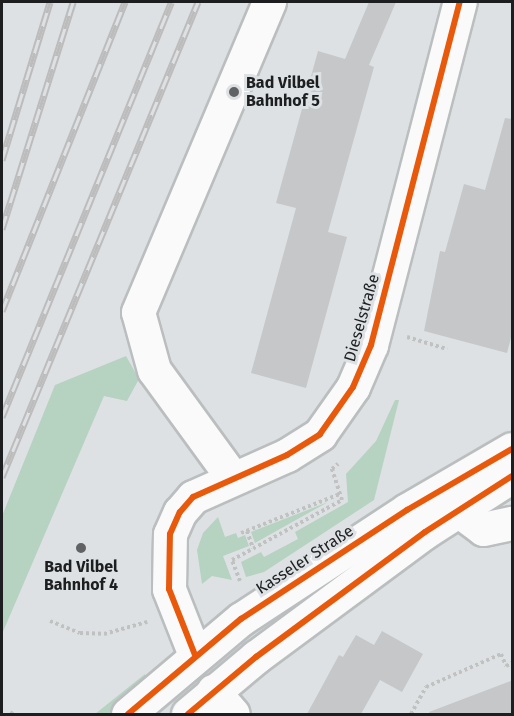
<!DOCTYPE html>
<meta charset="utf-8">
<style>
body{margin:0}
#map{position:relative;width:514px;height:716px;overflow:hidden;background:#dee1e3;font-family:"Fira Sans",sans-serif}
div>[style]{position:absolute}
.green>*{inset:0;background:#b6d2c1}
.building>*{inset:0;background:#c5c7c9}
.path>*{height:4px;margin-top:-2px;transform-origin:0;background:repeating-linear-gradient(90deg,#c0c1c1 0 3px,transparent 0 6px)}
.roads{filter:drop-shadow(2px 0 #bbbebf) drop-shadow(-2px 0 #bbbebf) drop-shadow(0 2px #bbbebf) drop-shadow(0 -2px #bbbebf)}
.minor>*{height:33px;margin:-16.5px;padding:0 16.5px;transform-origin:16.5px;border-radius:16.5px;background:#fafafb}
.major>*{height:33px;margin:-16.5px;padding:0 16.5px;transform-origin:16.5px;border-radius:16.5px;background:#fafafb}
.rail>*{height:7px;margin-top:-3.5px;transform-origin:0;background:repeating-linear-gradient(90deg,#dde1e4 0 14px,#bcbcbd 0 28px);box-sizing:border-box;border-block:2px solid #bcbcbd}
.cycleway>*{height:6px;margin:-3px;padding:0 3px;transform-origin:3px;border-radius:3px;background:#e8590c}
.dots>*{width:16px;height:16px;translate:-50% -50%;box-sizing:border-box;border:3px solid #dde1e4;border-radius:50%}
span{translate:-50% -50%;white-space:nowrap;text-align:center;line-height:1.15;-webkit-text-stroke:6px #dde1e4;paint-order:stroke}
.poi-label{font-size:16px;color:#1c1e1f;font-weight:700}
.left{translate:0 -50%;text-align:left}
.street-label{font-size:16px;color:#1c1e1f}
.frame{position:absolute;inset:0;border:3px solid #1c1e1f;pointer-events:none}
</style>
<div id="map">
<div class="green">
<i style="clip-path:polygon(126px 356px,139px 379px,127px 401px,104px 396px,2px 634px,2px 516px,55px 385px)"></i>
<i style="clip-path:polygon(395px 400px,399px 400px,374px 500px,264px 572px,246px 577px,241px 562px,261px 552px,264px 557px,298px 539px,295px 532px,348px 502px,346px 474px,376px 441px)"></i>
<i style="clip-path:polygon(328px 502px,255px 543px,251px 532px)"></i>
<i style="clip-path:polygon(218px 517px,225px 537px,236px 533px,238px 538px,245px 535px,249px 546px,223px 556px,232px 580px,212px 576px,202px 584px,197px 550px,203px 533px)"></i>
<i style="clip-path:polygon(145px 674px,145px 679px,114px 714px,95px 714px)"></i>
</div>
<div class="building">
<i style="clip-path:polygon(369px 2px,396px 2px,369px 65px,374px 67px,328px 232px,347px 237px,306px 388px,251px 373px,296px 208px,276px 203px,318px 51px,345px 59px)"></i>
<i style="clip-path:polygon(505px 118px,513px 119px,513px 330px,507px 353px,424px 331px,440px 251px,445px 252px,464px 184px,485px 190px)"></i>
<i style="clip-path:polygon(382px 631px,423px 654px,402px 692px,380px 680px,361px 714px,307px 714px,339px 655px,343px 657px,356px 635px,374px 645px)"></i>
<i style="clip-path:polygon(513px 680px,513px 714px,430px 714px,429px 712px)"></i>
</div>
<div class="path">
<i style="left:407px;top:337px;width:42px;rotate:16.7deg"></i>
<i style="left:247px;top:531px;width:18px;rotate:71deg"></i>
<i style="left:241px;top:533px;width:106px;rotate:-21.5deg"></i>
<i style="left:240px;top:581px;width:22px;rotate:-111deg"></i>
<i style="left:232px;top:560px;width:125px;rotate:-28.6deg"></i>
<i style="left:342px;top:500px;width:33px;rotate:-108deg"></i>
<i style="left:332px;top:469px;width:8px;rotate:-40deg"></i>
<i style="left:50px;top:621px;width:32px;rotate:22deg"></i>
<i style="left:80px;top:633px;width:24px;rotate:2deg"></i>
<i style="left:104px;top:634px;width:45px;rotate:-15.6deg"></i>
<i style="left:11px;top:714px;width:3px;rotate:-45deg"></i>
<i style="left:411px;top:714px;width:31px;rotate:-61deg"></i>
<i style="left:426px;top:687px;width:82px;rotate:-23.7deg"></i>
<i style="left:501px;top:654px;width:13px;rotate:67deg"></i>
<i style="left:506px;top:666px;width:7px;rotate:-27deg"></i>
</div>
<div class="roads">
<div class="minor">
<i style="left:232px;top:477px;width:132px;rotate:-126.1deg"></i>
<i style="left:154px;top:370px;width:60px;rotate:-105.4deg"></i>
<i style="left:138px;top:312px;width:337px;rotate:-67.1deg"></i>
<i style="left:458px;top:510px;width:31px;rotate:37deg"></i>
<i style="left:483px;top:529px;width:30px;rotate:-12deg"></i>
<i style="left:195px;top:655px;width:71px;rotate:-111.5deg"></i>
<i style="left:169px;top:589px;width:55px;rotate:-89deg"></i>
<i style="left:170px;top:534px;width:24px;rotate:-66deg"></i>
<i style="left:180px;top:512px;width:20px;rotate:-49deg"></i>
<i style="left:193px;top:497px;width:103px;rotate:-24.1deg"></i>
<i style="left:287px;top:455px;width:39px;rotate:-32deg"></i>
<i style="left:320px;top:434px;width:57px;rotate:-54.9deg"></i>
<i style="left:353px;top:387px;width:46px;rotate:-66.8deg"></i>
<i style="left:371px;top:345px;width:354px;rotate:-75.5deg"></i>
<i style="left:213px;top:691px;width:30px;rotate:49deg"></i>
</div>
<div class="major">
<i style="left:128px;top:714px;width:148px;rotate:-40.1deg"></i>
<i style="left:241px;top:619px;width:199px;rotate:-33.3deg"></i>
<i style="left:407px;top:510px;width:121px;rotate:-30.2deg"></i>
<i style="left:188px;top:714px;width:89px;rotate:-40deg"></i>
<i style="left:256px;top:657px;width:210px;rotate:-36.5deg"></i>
<i style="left:425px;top:532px;width:103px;rotate:-32.8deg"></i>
</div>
</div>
<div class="rail">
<i style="left:2px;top:160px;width:165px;rotate:-73.1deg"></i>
<i style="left:2px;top:229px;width:238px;rotate:-72.6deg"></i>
<i style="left:2px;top:311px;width:333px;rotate:-68.3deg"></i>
<i style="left:2px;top:417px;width:448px;rotate:-67.8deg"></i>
<i style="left:2px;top:477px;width:514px;rotate:-67.58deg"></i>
</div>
<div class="cycleway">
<i style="left:195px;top:655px;width:71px;rotate:-111.5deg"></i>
<i style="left:169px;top:589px;width:55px;rotate:-89deg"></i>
<i style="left:170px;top:534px;width:24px;rotate:-66deg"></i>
<i style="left:180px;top:512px;width:20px;rotate:-49deg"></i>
<i style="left:193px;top:497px;width:103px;rotate:-24.1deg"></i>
<i style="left:287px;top:455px;width:39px;rotate:-32deg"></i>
<i style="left:320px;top:434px;width:57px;rotate:-54.9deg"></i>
<i style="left:353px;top:387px;width:46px;rotate:-66.8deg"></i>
<i style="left:371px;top:345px;width:354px;rotate:-75.5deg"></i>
<i style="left:128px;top:714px;width:148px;rotate:-40.1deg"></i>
<i style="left:241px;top:619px;width:199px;rotate:-33.3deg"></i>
<i style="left:407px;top:510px;width:121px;rotate:-30.2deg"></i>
<i style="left:188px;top:714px;width:89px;rotate:-40deg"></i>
<i style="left:256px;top:657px;width:210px;rotate:-36.5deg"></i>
<i style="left:425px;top:532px;width:103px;rotate:-32.8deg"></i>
</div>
<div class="dots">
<i style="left:234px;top:92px;background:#606264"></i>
<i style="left:81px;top:548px;background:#606264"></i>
</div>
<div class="poi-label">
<span class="left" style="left:246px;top:92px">Bad Vilbel<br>Bahnhof 5</span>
<span style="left:81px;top:576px">Bad Vilbel<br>Bahnhof 4</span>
</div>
<div class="street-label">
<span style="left:362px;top:318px;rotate:-74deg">Dieselstraße</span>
<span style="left:305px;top:560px;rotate:-33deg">Kasseler Straße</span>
</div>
<div class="frame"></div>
</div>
